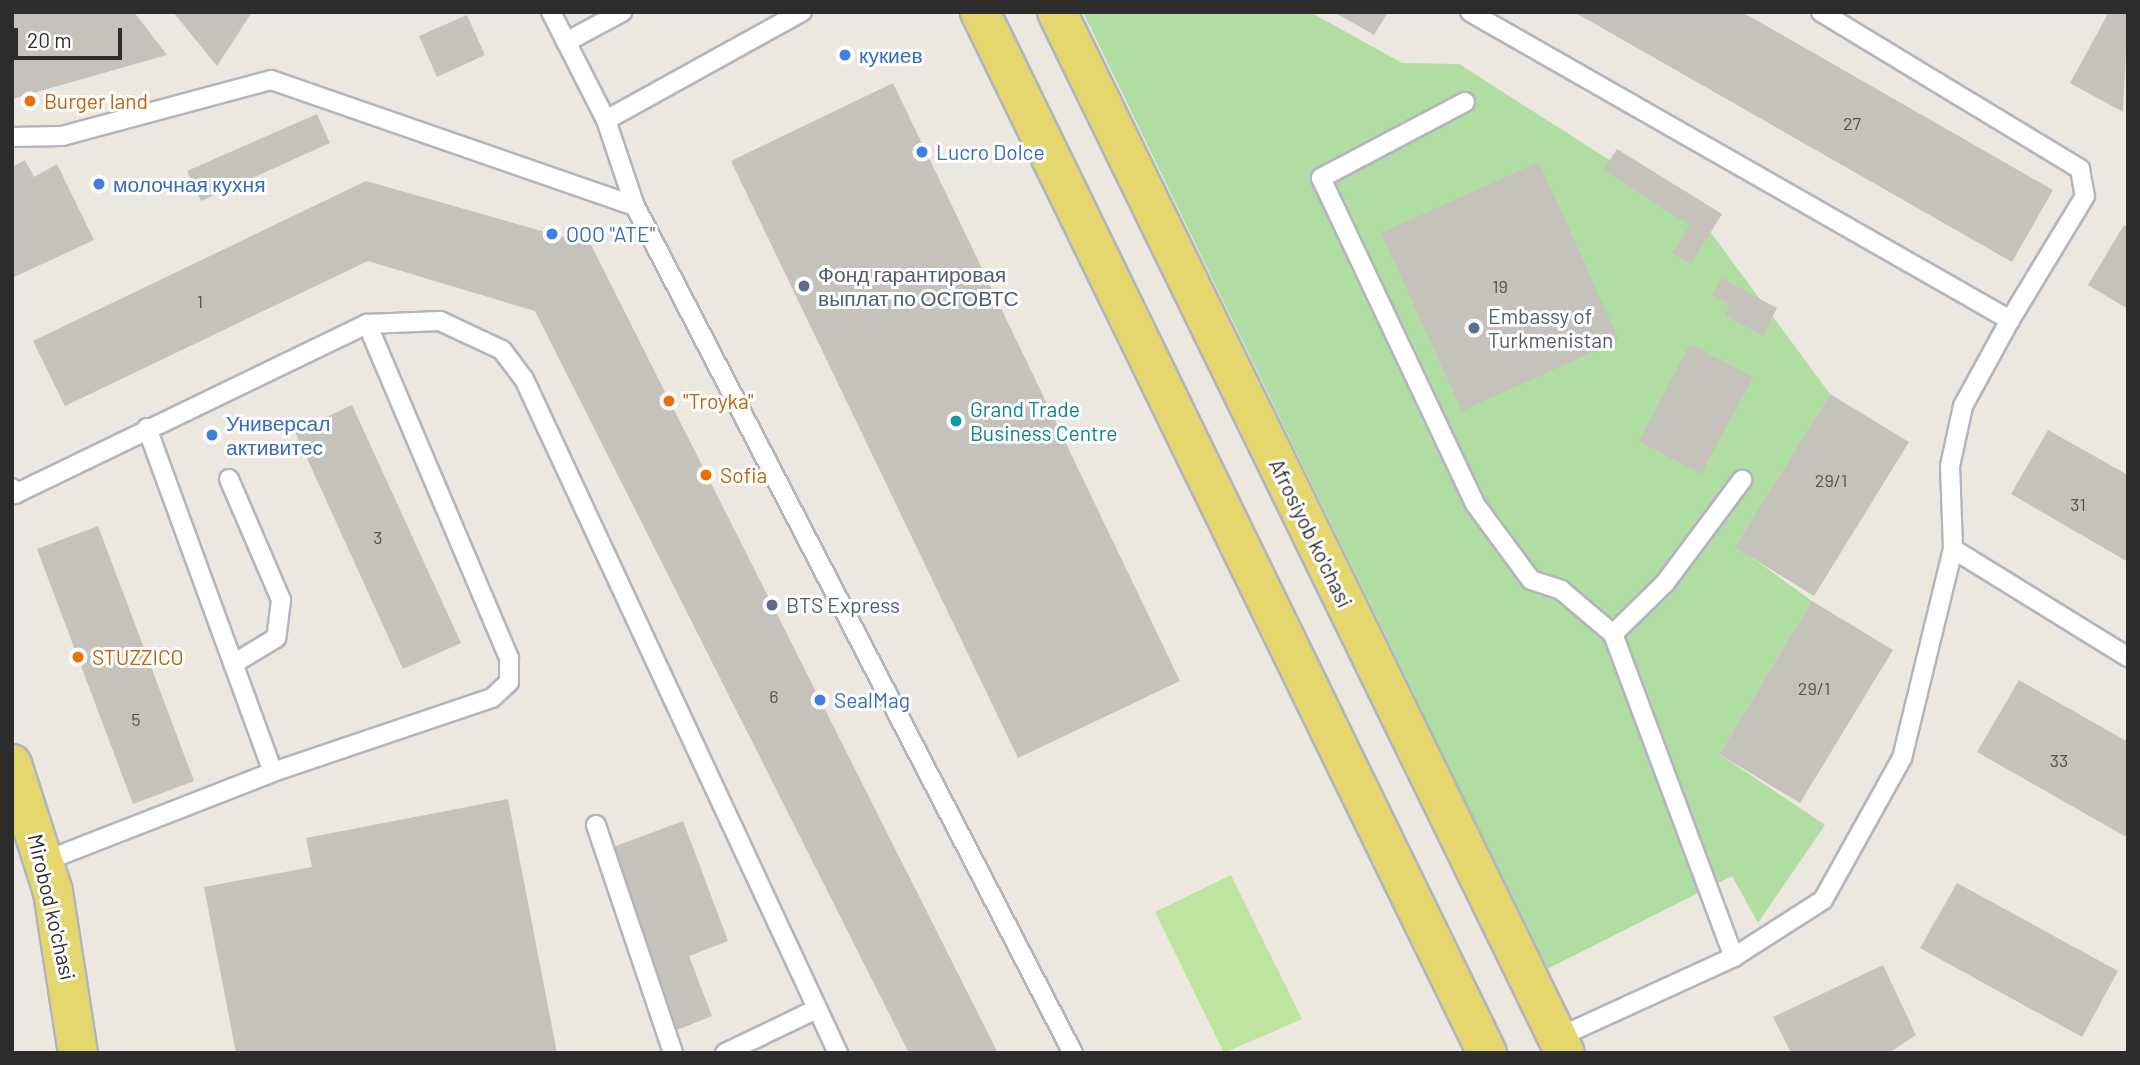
<!DOCTYPE html>
<meta charset="utf-8">
<style>
body{margin:0}
#map{position:relative;width:2140px;height:1065px;overflow:hidden;background:#ece8e0;font-family:Barlow,sans-serif}
div>[style]{position:absolute}
.green>*{inset:0;background:#afdda2}
.pitch>*{inset:0;background:#bee49f}
.building>*{inset:0;background:#c5c2bb}
.roads{filter:drop-shadow(2px 0 #b3b4be) drop-shadow(-2px 0 #b3b4be) drop-shadow(0 2px #b3b4be) drop-shadow(0 -2px #b3b4be)}
.lane>*{height:18px;margin:-9px;padding:0 9px;transform-origin:9px;border-radius:9px;background:#fff}
.primary>*{height:38px;margin:-19px;padding:0 19px;transform-origin:19px;border-radius:19px;background:#e4d76d}
.dots>*{width:19px;height:19px;translate:-50% -50%;box-sizing:border-box;border:4px solid #fff;border-radius:50%}
span{translate:-50% -50%;white-space:nowrap;text-align:center;line-height:1.15;-webkit-text-stroke:6px #fff;paint-order:stroke}
.number-label{font-size:18px;color:#525250}
.number-label span{-webkit-text-stroke-width:0}
.shop-label{font-size:21px;color:#366cbe}
.left{translate:0 -50%;text-align:left}
.food-label{font-size:21px;color:#c56008}
.service-label{font-size:21px;color:#4e5e75}
.culture-label{font-size:21px;color:#0d838f}
.street-label{font-size:21px;color:#2c2c2c}
.frame{position:absolute;inset:0;border:14px solid #2c2c2c;pointer-events:none}
.scale{position:absolute;left:14px;top:28px;width:108px;height:32px;box-sizing:border-box;border:4px solid #2c2c2c;border-top:0;padding-left:9px;font-size:21px;line-height:24px;white-space:nowrap;color:#2c2c2c;-webkit-text-stroke:5px #fff;paint-order:stroke}
</style>
<div id="map">
<div class="green">
<i style="clip-path:polygon(1083px 12px,1310px 12px,1402px 63px,1459px 64px,1700px 218px,1830px 394px,1736px 546px,1812px 601px,1719px 754px,1825px 825px,1758px 923px,1732px 876px,1547px 969px)"></i>
</div>
<div class="pitch">
<i style="clip-path:polygon(1231px 875px,1302px 1019px,1224px 1053px,1155px 912px)"></i>
</div>
<div class="building">
<i style="clip-path:polygon(12px 12px,134px 12px,167px 55px,12px 99px)"></i>
<i style="clip-path:polygon(173px 12px,252px 12px,217px 66px)"></i>
<i style="clip-path:polygon(1334px 12px,1388px 12px,1374px 35px)"></i>
<i style="clip-path:polygon(1574px 12px,1742px 12px,2053px 190px,2012px 262px)"></i>
<i style="clip-path:polygon(2109px 12px,2128px 12px,2123px 112px,2070px 83px)"></i>
<i style="clip-path:polygon(467px 15px,485px 55px,437px 77px,419px 36px)"></i>
<i style="clip-path:polygon(893px 83px,1180px 681px,1018px 758px,731px 161px)"></i>
<i style="clip-path:polygon(317px 114px,330px 143px,201px 201px,187px 171px)"></i>
<i style="clip-path:polygon(1617px 149px,1722px 214px,1691px 264px,1672px 253px,1690px 225px,1603px 170px)"></i>
<i style="clip-path:polygon(25px 160px,34px 177px,57px 164px,94px 240px,12px 278px,12px 167px)"></i>
<i style="clip-path:polygon(1539px 162px,1619px 340px,1462px 411px,1381px 233px)"></i>
<i style="clip-path:polygon(366px 181px,591px 245px,998px 1053px,909px 1053px,535px 311px,368px 261px,65px 406px,33px 341px)"></i>
<i style="clip-path:polygon(2124px 225px,2128px 227px,2128px 309px,2088px 285px)"></i>
<i style="clip-path:polygon(1721px 278px,1777px 308px,1763px 336px,1725px 315px,1730px 304px,1712px 295px)"></i>
<i style="clip-path:polygon(1690px 344px,1753px 377px,1701px 474px,1639px 441px)"></i>
<i style="clip-path:polygon(1830px 394px,1909px 442px,1814px 596px,1735px 547px)"></i>
<i style="clip-path:polygon(352px 405px,461px 643px,403px 669px,295px 432px)"></i>
<i style="clip-path:polygon(2048px 430px,2128px 475px,2128px 562px,2011px 494px)"></i>
<i style="clip-path:polygon(98px 526px,194px 781px,133px 804px,37px 549px)"></i>
<i style="clip-path:polygon(1812px 601px,1893px 650px,1800px 803px,1719px 754px)"></i>
<i style="clip-path:polygon(2019px 680px,2128px 742px,2128px 838px,1977px 752px)"></i>
<i style="clip-path:polygon(508px 799px,557px 1053px,236px 1053px,204px 887px,312px 867px,306px 838px)"></i>
<i style="clip-path:polygon(683px 821px,728px 941px,689px 956px,712px 1016px,677px 1030px,608px 849px)"></i>
<i style="clip-path:polygon(1957px 883px,2118px 971px,2082px 1037px,1920px 948px)"></i>
<i style="clip-path:polygon(1883px 965px,1916px 1035px,1889px 1053px,1791px 1053px,1773px 1017px)"></i>
</div>
<div class="roads">
<div class="lane">
<i style="left:551px;top:12px;width:121px;rotate:63deg"></i>
<i style="left:606px;top:120px;width:91px;rotate:71.4deg"></i>
<i style="left:635px;top:206px;width:954px;rotate:62.66deg"></i>
<i style="left:1470px;top:12px;width:622px;rotate:29.7deg"></i>
<i style="left:2010px;top:320px;width:98px;rotate:118.7deg"></i>
<i style="left:1963px;top:406px;width:61px;rotate:102.2deg"></i>
<i style="left:1950px;top:466px;width:83px;rotate:87.9deg"></i>
<i style="left:1953px;top:549px;width:215px;rotate:103.7deg"></i>
<i style="left:1902px;top:758px;width:162px;rotate:119.1deg"></i>
<i style="left:1823px;top:900px;width:106px;rotate:147.4deg"></i>
<i style="left:1734px;top:957px;width:195px;rotate:155.4deg"></i>
<i style="left:1821px;top:12px;width:303px;rotate:31.2deg"></i>
<i style="left:2080px;top:169px;width:27px;rotate:80deg"></i>
<i style="left:2085px;top:196px;width:145px;rotate:121.2deg"></i>
<i style="left:566px;top:42px;width:64px;rotate:-28.2deg"></i>
<i style="left:1465px;top:102px;width:163px;rotate:152.2deg"></i>
<i style="left:1321px;top:178px;width:361px;rotate:64.7deg"></i>
<i style="left:1475px;top:504px;width:94px;rotate:53.6deg"></i>
<i style="left:1531px;top:580px;width:32px;rotate:18deg"></i>
<i style="left:1561px;top:590px;width:68px;rotate:40.2deg"></i>
<i style="left:1613px;top:634px;width:345px;rotate:69.5deg"></i>
<i style="left:606px;top:120px;width:224px;rotate:-28.9deg"></i>
<i style="left:12px;top:137px;width:50px;rotate:-1.1deg"></i>
<i style="left:62px;top:136px;width:216px;rotate:-15deg"></i>
<i style="left:271px;top:80px;width:385px;rotate:19.1deg"></i>
<i style="left:147px;top:428px;width:366px;rotate:69.9deg"></i>
<i style="left:229px;top:479px;width:132px;rotate:66.7deg"></i>
<i style="left:281px;top:600px;width:38px;rotate:97deg"></i>
<i style="left:276px;top:638px;width:50px;rotate:148.8deg"></i>
<i style="left:12px;top:488px;width:7px;rotate:63deg"></i>
<i style="left:15px;top:494px;width:391px;rotate:-25.8deg"></i>
<i style="left:367px;top:324px;width:73px;rotate:-2.4deg"></i>
<i style="left:440px;top:321px;width:68px;rotate:25.1deg"></i>
<i style="left:502px;top:350px;width:36px;rotate:53deg"></i>
<i style="left:524px;top:379px;width:744px;rotate:65.02deg"></i>
<i style="left:1953px;top:549px;width:206px;rotate:31.7deg"></i>
<i style="left:1613px;top:634px;width:73px;rotate:-44.4deg"></i>
<i style="left:1665px;top:583px;width:129px;rotate:-53.2deg"></i>
<i style="left:596px;top:825px;width:241px;rotate:71.3deg"></i>
<i style="left:45px;top:861px;width:245px;rotate:-21.3deg"></i>
<i style="left:273px;top:772px;width:231px;rotate:-18.7deg"></i>
<i style="left:492px;top:698px;width:23px;rotate:-43deg"></i>
<i style="left:509px;top:682px;width:24px;rotate:-90deg"></i>
<i style="left:509px;top:658px;width:363px;rotate:-113deg"></i>
<i style="left:725px;top:1053px;width:102px;rotate:-25.6deg"></i>
</div>
<div class="primary">
<i style="left:980px;top:12px;width:1158px;rotate:64.03deg"></i>
<i style="left:1057px;top:12px;width:1158px;rotate:63.99deg"></i>
<i style="left:12px;top:764px;width:134px;rotate:72.2deg"></i>
<i style="left:53px;top:892px;width:163px;rotate:81.2deg"></i>
</div>
</div>
<div class="dots">
<i style="left:845px;top:55px;background:#3f7fe0"></i>
<i style="left:30px;top:101px;background:#e8710a"></i>
<i style="left:922px;top:152px;background:#3f7fe0"></i>
<i style="left:99px;top:184px;background:#3f7fe0"></i>
<i style="left:552px;top:234px;background:#3f7fe0"></i>
<i style="left:804px;top:286px;background:#5c6f8a"></i>
<i style="left:1474px;top:328px;background:#5c6f8a"></i>
<i style="left:669px;top:401px;background:#e8710a"></i>
<i style="left:956px;top:421px;background:#0f9aa8"></i>
<i style="left:212px;top:435px;background:#3f7fe0"></i>
<i style="left:706px;top:475px;background:#e8710a"></i>
<i style="left:772px;top:605px;background:#5c6f8a"></i>
<i style="left:78px;top:657px;background:#e8710a"></i>
<i style="left:820px;top:700px;background:#3f7fe0"></i>
</div>
<div class="number-label">
<span style="left:1852px;top:123px">27</span>
<span style="left:1500px;top:286px">19</span>
<span style="left:200px;top:301px">1</span>
<span style="left:1831px;top:480px">29/1</span>
<span style="left:2078px;top:504px">31</span>
<span style="left:378px;top:537px">3</span>
<span style="left:1814px;top:688px">29/1</span>
<span style="left:774px;top:696px">6</span>
<span style="left:136px;top:719px">5</span>
<span style="left:2059px;top:760px">33</span>
</div>
<div class="shop-label">
<span class="left" style="left:859px;top:55px">кукиев</span>
<span class="left" style="left:936px;top:152px">Lucro Dolce</span>
<span class="left" style="left:113px;top:184px">молочная кухня</span>
<span class="left" style="left:566px;top:234px">OOO "ATE"</span>
<span class="left" style="left:226px;top:435px">Универсал<br>активитес</span>
<span class="left" style="left:834px;top:700px">SealMag</span>
</div>
<div class="food-label">
<span class="left" style="left:44px;top:101px">Burger land</span>
<span class="left" style="left:683px;top:401px">"Troyka"</span>
<span class="left" style="left:720px;top:475px">Sofia</span>
<span class="left" style="left:92px;top:657px">STUZZICO</span>
</div>
<div class="service-label">
<span class="left" style="left:818px;top:286px">Фонд гарантировая<br>выплат по ОСГОВТС</span>
<span class="left" style="left:1488px;top:328px">Embassy of<br>Turkmenistan</span>
<span class="left" style="left:786px;top:605px">BTS Express</span>
</div>
<div class="culture-label">
<span class="left" style="left:970px;top:421px">Grand Trade<br>Business Centre</span>
</div>
<div class="street-label">
<span style="left:1311px;top:533px;rotate:64deg">Afrosiyob ko'chasi</span>
<span style="left:52px;top:907px;rotate:77deg">Mirobod ko'chasi</span>
</div>
<div class="frame"></div>
<div class="scale">20 m</div>
</div>
